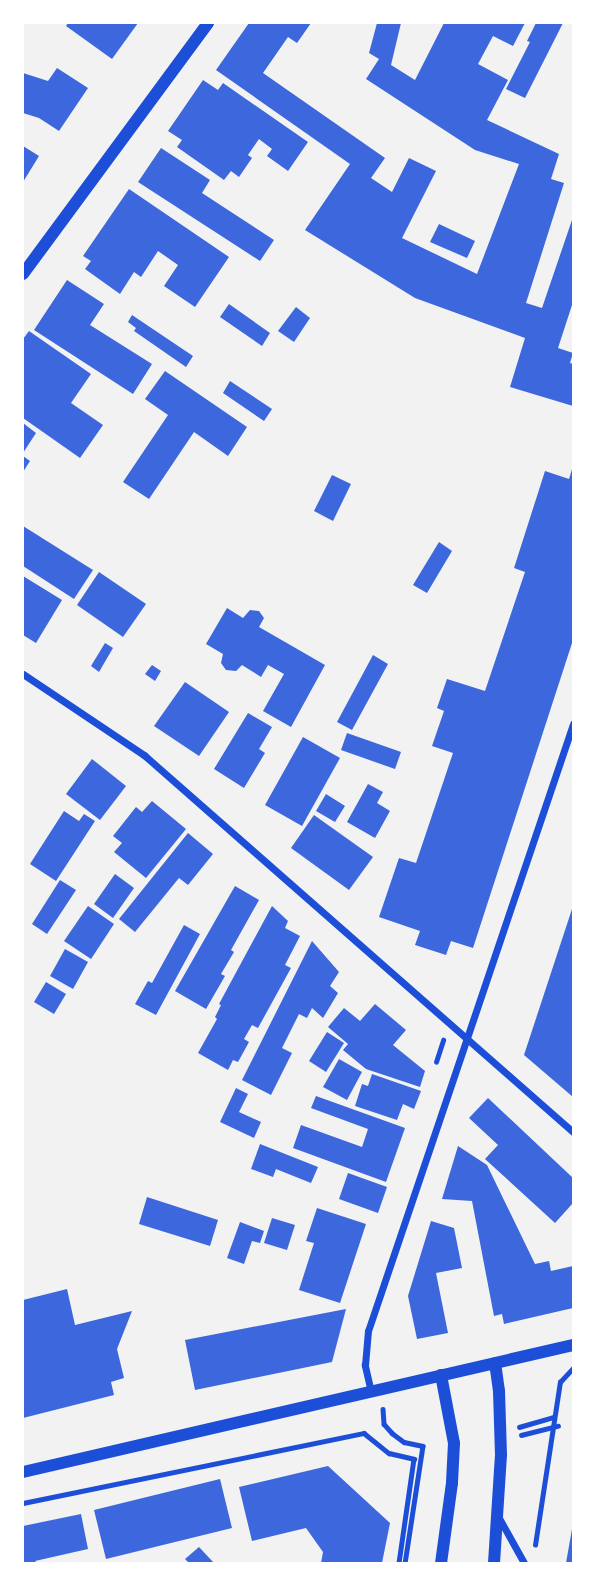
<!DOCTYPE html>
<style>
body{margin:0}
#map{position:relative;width:596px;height:1586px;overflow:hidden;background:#f2f2f2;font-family:Arial,sans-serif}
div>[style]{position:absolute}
.building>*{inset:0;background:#3d67dc}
.path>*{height:4.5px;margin:-2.25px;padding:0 2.25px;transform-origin:2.25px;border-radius:2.25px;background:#1d4ed8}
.minor>*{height:7px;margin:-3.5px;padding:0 3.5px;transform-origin:3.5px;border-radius:3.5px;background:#1d4ed8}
.tertiary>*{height:12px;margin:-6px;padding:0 6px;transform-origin:6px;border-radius:6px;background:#1d4ed8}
span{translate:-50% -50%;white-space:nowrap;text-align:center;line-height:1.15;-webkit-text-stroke:6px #fff;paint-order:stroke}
.frame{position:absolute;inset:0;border:24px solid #fff;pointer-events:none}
</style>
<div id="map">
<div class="building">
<i style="clip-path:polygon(68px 23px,138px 23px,112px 59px,66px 26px)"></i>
<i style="clip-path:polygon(249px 23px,311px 23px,297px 43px,288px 37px,263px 73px,385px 158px,371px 178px,392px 192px,409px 158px,436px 171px,402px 238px,477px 274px,519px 164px,475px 150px,366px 79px,379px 59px,369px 53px,377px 23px,401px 23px,391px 65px,415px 80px,444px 23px,525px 23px,513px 46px,493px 36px,478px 64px,508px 80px,487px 120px,559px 154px,551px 179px,564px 183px,526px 303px,542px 308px,573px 217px,573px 302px,558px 348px,573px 353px,570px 363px,573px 364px,573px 406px,510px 387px,525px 338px,415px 298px,305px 230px,350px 164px,216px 70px)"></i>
<i style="clip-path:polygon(536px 23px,563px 23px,525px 98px,506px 89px,530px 42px,527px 41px)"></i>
<i style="clip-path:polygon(57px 68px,88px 88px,59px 131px,39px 118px,23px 113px,23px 73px,48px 81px)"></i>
<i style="clip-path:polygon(203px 80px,218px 90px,223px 83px,308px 142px,288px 171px,267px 156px,272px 149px,259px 139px,248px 155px,252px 158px,239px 177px,231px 171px,224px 180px,177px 147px,182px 140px,168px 131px)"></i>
<i style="clip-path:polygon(23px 146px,39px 156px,23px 182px)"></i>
<i style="clip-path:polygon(161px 148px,210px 180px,202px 193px,274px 240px,260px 261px,138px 182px)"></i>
<i style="clip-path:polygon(129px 189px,229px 257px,195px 307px,164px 286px,178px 265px,158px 251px,141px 277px,134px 272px,120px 294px,85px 269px,91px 261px,83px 256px)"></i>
<i style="clip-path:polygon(439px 224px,475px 241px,467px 258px,430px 242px)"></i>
<i style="clip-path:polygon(67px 280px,104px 304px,90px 325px,152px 364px,133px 394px,34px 330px)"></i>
<i style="clip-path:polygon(229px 304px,270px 333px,262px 346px,220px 317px)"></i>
<i style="clip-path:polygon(296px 307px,310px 318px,294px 342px,278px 331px)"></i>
<i style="clip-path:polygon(132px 315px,193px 356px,186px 367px,134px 331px,136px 328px,128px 322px)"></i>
<i style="clip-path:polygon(29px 331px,91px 374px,71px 403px,103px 425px,80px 458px,23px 418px,23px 339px)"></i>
<i style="clip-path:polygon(165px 371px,247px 427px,228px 456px,194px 432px,149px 499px,123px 482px,168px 415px,145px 399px)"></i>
<i style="clip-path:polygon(230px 381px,272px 409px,264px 421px,223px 393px)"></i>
<i style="clip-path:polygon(23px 423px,36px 433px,23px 453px)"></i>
<i style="clip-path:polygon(23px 456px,30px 461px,23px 472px)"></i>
<i style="clip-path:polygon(573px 466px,573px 640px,473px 948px,451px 941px,446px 955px,415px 945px,420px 931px,379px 917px,399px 858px,416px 863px,453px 753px,432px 746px,444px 711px,437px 708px,447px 679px,485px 691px,525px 572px,514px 568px,545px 471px,569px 479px)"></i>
<i style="clip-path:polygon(332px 475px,351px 484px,333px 521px,314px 511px)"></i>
<i style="clip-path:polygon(23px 526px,93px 570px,74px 599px,23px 566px)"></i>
<i style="clip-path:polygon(439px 542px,452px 551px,427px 593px,413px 585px)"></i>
<i style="clip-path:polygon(99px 572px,146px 604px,123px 637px,77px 605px)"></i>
<i style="clip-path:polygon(23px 576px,62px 600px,36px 643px,23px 635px)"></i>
<i style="clip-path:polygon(227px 608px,243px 618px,250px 610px,259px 611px,264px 618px,259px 627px,325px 665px,291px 727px,263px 711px,284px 674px,268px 665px,261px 677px,242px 665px,236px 671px,226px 670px,221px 663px,223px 654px,206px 644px)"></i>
<i style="clip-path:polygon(105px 643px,113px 648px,99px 672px,91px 666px)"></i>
<i style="clip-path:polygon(373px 655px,388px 664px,352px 730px,337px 722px)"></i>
<i style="clip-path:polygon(152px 665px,161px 671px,155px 681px,145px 674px)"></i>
<i style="clip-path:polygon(185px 682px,229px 712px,199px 756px,154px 726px)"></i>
<i style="clip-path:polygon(248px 713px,272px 727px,259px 749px,265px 753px,244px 788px,214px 769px)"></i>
<i style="clip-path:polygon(347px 733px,401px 752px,395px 769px,341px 750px)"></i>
<i style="clip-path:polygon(303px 737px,340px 758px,302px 826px,265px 805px)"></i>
<i style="clip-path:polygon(92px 759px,126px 786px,100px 820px,66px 794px)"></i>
<i style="clip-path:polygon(368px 784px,383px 792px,377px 803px,390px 811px,375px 838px,347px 822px)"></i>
<i style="clip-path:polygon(326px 794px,345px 806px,335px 822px,316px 811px)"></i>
<i style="clip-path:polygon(152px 801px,186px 829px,146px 878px,114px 852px,122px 843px,113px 836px,136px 807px,142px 812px)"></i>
<i style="clip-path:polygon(64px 811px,79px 821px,84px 814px,95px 821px,56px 881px,30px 864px)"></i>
<i style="clip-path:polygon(314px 815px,373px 857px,349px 890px,291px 848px)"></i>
<i style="clip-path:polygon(188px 833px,213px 854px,188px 885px,179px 878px,135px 932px,119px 919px)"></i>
<i style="clip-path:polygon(115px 874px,134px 888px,113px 918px,94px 904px)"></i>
<i style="clip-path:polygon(60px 880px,76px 890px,47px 934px,32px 924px)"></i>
<i style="clip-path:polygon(235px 886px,259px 900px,231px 950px,234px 952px,221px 974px,225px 976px,206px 1009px,175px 991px)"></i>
<i style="clip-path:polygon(88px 906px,114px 924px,91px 959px,64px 941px)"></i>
<i style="clip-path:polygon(272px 906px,288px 921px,285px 928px,300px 936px,285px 965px,291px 968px,258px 1028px,252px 1025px,244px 1039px,249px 1042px,238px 1062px,233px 1060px,228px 1070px,198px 1053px,217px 1019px,215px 1017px,221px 1005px,219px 1004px)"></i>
<i style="clip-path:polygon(573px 906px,573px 1097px,524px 1055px)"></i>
<i style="clip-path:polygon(184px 925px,200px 934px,156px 1015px,135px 1004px,148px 981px,152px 983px)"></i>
<i style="clip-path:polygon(312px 941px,339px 972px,330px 986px,338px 993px,323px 1018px,312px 1008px,307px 1018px,299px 1014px,282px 1048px,292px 1053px,271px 1095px,242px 1080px)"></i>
<i style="clip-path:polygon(65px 949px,88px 962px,73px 989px,50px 976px)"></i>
<i style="clip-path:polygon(46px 982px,66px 994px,54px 1014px,34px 1002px)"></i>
<i style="clip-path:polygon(375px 1004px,406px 1030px,393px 1045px,425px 1071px,420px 1087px,366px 1069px,343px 1050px,348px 1044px,328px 1027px,344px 1008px,360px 1021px)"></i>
<i style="clip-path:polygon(327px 1032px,344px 1043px,326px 1072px,309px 1061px)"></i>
<i style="clip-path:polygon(339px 1059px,362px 1072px,347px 1100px,323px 1087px)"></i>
<i style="clip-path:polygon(372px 1074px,421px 1091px,414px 1109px,403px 1104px,397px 1120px,355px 1106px,362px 1084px,368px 1086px)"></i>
<i style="clip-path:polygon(236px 1088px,248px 1094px,239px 1112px,261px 1122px,254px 1138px,220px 1122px)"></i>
<i style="clip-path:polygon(316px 1096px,405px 1128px,386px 1182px,293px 1148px,301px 1125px,362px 1147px,368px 1129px,311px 1108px)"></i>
<i style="clip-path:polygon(488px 1098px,573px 1178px,573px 1203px,555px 1223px,485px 1159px,498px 1145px,469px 1118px)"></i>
<i style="clip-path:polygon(260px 1144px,318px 1167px,311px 1183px,276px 1169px,273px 1177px,251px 1169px)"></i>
<i style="clip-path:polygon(458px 1146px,487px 1165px,535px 1264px,549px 1261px,551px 1271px,573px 1266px,573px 1308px,504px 1324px,502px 1314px,494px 1316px,472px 1201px,442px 1199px)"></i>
<i style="clip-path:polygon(348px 1173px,387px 1187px,378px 1213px,339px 1199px)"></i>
<i style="clip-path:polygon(147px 1197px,218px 1220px,210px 1246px,139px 1224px)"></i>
<i style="clip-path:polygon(317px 1208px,366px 1224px,340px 1303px,299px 1290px,314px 1243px,306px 1241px)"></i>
<i style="clip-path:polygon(272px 1218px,295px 1225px,287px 1250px,264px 1243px)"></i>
<i style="clip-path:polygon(431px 1221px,454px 1228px,462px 1268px,436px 1273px,448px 1333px,417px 1339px,408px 1296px)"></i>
<i style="clip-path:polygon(240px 1222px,264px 1231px,260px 1243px,252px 1241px,244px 1264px,227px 1258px)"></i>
<i style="clip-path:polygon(67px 1289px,75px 1325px,132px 1311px,117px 1349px,124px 1378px,111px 1382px,114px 1395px,23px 1418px,23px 1300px)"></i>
<i style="clip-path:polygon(346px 1309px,332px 1362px,195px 1390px,185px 1340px)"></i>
<i style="clip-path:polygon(328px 1466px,390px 1523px,382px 1563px,321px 1563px,323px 1552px,306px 1528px,252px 1541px,239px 1487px)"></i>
<i style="clip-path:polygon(220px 1479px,232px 1528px,106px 1559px,94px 1510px)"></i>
<i style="clip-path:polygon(81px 1514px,88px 1549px,35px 1561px,37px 1563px,23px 1563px,23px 1526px)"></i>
<i style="clip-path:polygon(572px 1529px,573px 1563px,566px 1563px)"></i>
<i style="clip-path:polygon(199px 1547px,214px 1563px,189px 1563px,185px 1559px)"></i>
</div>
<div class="path">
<i style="left:436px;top:1062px;width:23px;rotate:-72deg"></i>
<i style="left:383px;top:1409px;width:15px;rotate:86deg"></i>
<i style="left:384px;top:1424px;width:12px;rotate:48deg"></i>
<i style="left:392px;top:1433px;width:15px;rotate:37deg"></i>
<i style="left:404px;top:1442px;width:19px;rotate:12deg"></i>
<i style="left:423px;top:1446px;width:118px;rotate:98.7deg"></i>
<i style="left:519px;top:1427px;width:36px;rotate:-16deg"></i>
<i style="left:521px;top:1435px;width:38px;rotate:-14deg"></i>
<i style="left:23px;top:1503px;width:348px;rotate:-11.6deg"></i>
<i style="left:364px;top:1433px;width:32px;rotate:39deg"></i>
<i style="left:389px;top:1453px;width:26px;rotate:13deg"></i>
<i style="left:414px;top:1459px;width:105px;rotate:98.2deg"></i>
<i style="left:535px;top:1545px;width:165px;rotate:-81.3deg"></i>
<i style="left:560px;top:1382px;width:19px;rotate:-47deg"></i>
</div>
<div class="minor">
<i style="left:23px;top:674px;width:146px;rotate:33.8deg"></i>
<i style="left:144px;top:755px;width:571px;rotate:41.31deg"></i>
<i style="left:371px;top:1392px;width:28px;rotate:-103deg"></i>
<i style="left:365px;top:1365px;width:34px;rotate:-85deg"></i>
<i style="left:368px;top:1331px;width:641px;rotate:-71.34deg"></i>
<i style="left:499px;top:1518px;width:51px;rotate:60.9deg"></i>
</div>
<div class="tertiary">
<i style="left:23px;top:274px;width:312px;rotate:-53.6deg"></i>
<i style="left:441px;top:1375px;width:69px;rotate:79.2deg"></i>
<i style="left:454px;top:1443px;width:40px;rotate:92.9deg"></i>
<i style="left:452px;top:1483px;width:81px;rotate:97.8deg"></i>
<i style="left:23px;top:1472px;width:564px;rotate:-13deg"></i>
<i style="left:494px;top:1563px;width:108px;rotate:-86.3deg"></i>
<i style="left:501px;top:1455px;width:64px;rotate:-91.8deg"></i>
<i style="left:499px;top:1391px;width:28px;rotate:-98deg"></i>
</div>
<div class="frame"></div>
</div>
